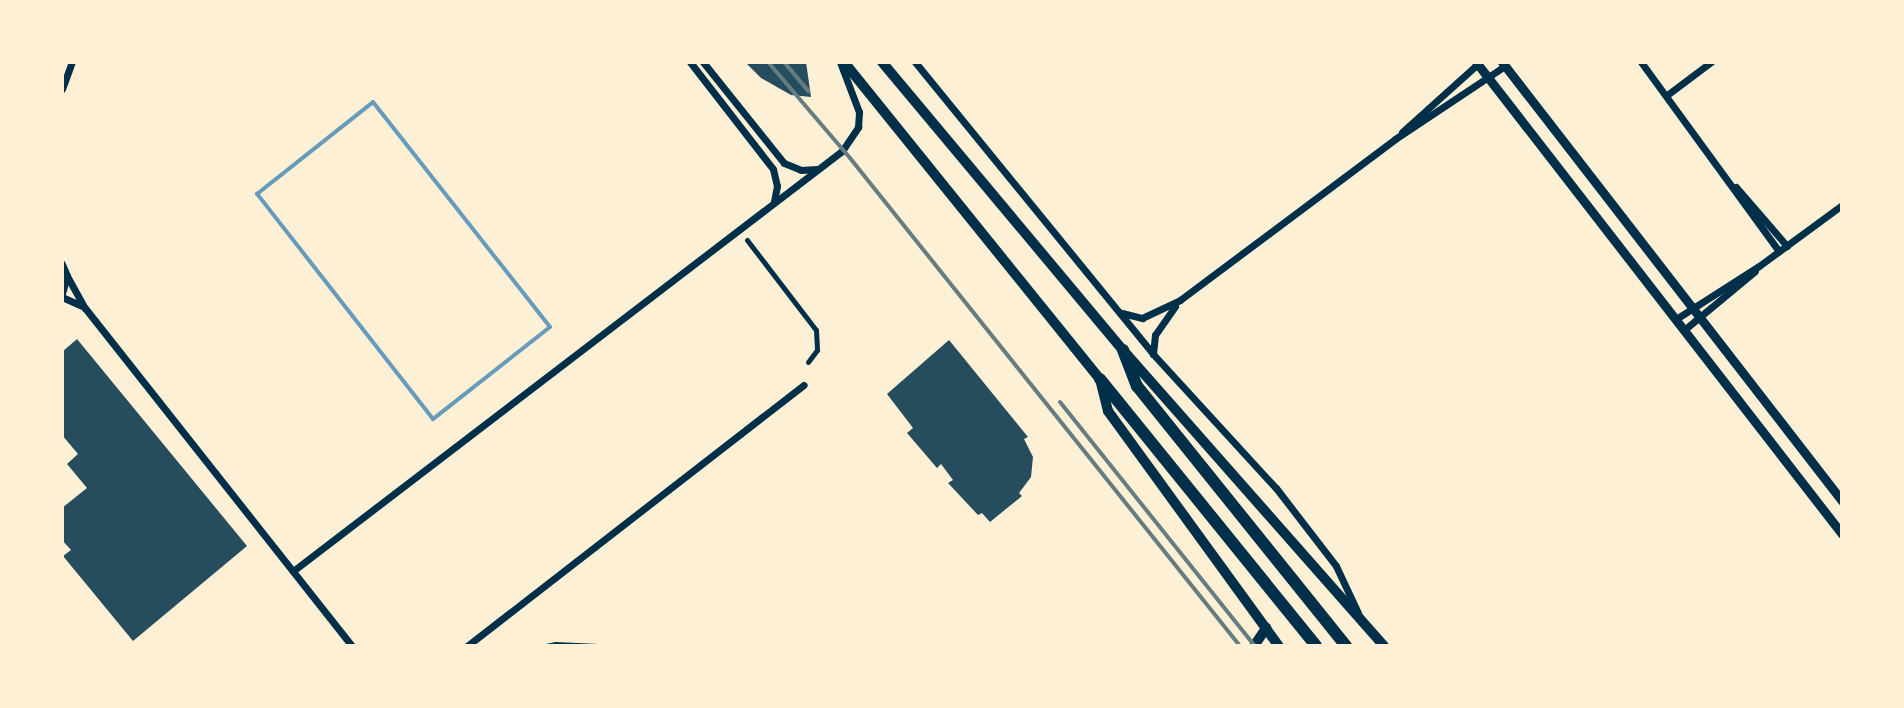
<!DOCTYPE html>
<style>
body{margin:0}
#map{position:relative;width:1904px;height:708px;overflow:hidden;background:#fdf0d5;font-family:Roboto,sans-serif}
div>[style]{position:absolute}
.stream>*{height:4px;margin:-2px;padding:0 2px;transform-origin:2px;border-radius:2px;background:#669bbc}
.building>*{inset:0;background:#264d5e}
.path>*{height:3px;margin:-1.5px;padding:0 1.5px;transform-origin:1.5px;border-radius:1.5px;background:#003049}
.pedestrian>*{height:5px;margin:-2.5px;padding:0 2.5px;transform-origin:2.5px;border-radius:2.5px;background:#003049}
.minor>*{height:7px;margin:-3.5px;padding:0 3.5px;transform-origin:3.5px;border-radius:3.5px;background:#003049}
.tertiary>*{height:9px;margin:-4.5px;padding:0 4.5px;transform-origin:4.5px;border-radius:4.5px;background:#003049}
.secondary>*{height:10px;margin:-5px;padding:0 5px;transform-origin:5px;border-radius:5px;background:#003049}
.primary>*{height:12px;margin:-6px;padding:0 6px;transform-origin:6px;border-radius:6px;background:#003049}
.rail>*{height:4px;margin:-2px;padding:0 2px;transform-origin:2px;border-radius:2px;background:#657d81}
span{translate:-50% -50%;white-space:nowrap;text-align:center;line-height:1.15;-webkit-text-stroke:6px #fdf0d5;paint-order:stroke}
.frame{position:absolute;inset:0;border:64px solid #fdf0d5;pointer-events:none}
</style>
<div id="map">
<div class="stream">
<i style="left:373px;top:102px;width:286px;rotate:51.8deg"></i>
<i style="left:550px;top:327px;width:149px;rotate:141.8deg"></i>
<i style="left:433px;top:419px;width:286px;rotate:-128deg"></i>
<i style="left:257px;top:194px;width:148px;rotate:-38.4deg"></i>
</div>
<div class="building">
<i style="clip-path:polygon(745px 62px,806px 62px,811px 97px,791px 95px,761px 78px)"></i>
<i style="clip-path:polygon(77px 339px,247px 546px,133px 641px,63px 556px,71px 550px,62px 540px,62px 508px,87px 488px,67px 464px,78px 454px,62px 435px,62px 352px)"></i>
<i style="clip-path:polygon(949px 340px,1028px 437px,1024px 439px,1033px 457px,1031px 477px,1019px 493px,1022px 496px,990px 522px,982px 513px,978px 515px,948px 483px,953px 480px,941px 464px,937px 468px,907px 433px,913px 428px,887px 394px)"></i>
</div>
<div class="path">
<i style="left:540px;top:646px;width:15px;rotate:-11deg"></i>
<i style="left:555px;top:643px;width:65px;rotate:2.6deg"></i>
</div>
<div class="pedestrian">
<i style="left:747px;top:240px;width:113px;rotate:52.5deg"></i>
<i style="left:816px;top:330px;width:20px;rotate:87deg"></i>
<i style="left:817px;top:350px;width:15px;rotate:127deg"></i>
</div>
<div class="minor">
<i style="left:690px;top:62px;width:135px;rotate:52.2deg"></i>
<i style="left:773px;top:169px;width:17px;rotate:77deg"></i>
<i style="left:777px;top:186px;width:16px;rotate:101deg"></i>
<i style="left:703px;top:62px;width:129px;rotate:51.3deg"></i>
<i style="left:784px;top:163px;width:18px;rotate:22deg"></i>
<i style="left:801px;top:170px;width:16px;rotate:-4deg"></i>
<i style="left:915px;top:62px;width:377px;rotate:50.8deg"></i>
<i style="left:1153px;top:354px;width:182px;rotate:47.5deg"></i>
<i style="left:1276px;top:488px;width:98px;rotate:52.4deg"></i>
<i style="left:1336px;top:566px;width:52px;rotate:64.9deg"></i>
<i style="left:1641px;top:62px;width:234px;rotate:53.9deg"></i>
<i style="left:62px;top:89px;width:29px;rotate:-70deg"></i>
<i style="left:1667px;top:95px;width:55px;rotate:-36.9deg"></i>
<i style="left:1402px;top:132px;width:103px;rotate:-41.9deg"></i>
<i style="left:1736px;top:187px;width:78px;rotate:49.2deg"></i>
<i style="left:62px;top:264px;width:13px;rotate:67deg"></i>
<i style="left:67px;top:276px;width:19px;rotate:106deg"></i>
<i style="left:67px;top:276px;width:37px;rotate:61deg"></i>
<i style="left:85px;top:308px;width:431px;rotate:51.7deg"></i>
<i style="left:62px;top:297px;width:22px;rotate:24deg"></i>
<i style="left:1122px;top:313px;width:21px;rotate:14deg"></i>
<i style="left:1142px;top:318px;width:42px;rotate:-25.3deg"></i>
<i style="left:1180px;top:300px;width:269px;rotate:-36.8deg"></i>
<i style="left:1395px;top:139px;width:132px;rotate:-33.6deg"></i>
<i style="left:1676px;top:319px;width:98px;rotate:-32.6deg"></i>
<i style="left:1759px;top:266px;width:103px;rotate:-36.3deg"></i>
<i style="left:1684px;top:330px;width:92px;rotate:-39.7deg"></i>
<i style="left:1153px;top:354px;width:19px;rotate:-84deg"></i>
<i style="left:1155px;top:335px;width:35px;rotate:-55deg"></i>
<i style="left:293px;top:571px;width:691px;rotate:-37.42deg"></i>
<i style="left:842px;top:151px;width:29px;rotate:-56deg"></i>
<i style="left:858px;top:127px;width:15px;rotate:-86deg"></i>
<i style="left:859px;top:112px;width:53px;rotate:-110.8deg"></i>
<i style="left:467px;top:646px;width:426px;rotate:-37.8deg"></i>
</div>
<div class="tertiary">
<i style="left:1476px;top:62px;width:597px;rotate:52.21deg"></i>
<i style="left:1502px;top:62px;width:555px;rotate:52.24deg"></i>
</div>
<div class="secondary">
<i style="left:844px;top:62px;width:407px;rotate:51.1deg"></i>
<i style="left:1100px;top:379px;width:33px;rotate:76deg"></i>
<i style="left:1108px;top:411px;width:291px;rotate:54deg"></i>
<i style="left:882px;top:62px;width:376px;rotate:50.1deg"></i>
<i style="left:1123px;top:350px;width:395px;rotate:48.6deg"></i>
<i style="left:1254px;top:646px;width:22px;rotate:-56deg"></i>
</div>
<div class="primary">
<i style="left:1123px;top:350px;width:39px;rotate:69deg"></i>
<i style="left:1137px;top:386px;width:334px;rotate:51.2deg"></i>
<i style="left:1100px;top:379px;width:343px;rotate:51deg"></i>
</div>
<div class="rail">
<i style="left:768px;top:62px;width:126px;rotate:49.5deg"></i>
<i style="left:850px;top:158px;width:625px;rotate:51.37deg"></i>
<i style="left:784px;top:62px;width:38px;rotate:50deg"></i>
<i style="left:1060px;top:402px;width:312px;rotate:51.4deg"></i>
</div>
<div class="frame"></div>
</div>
